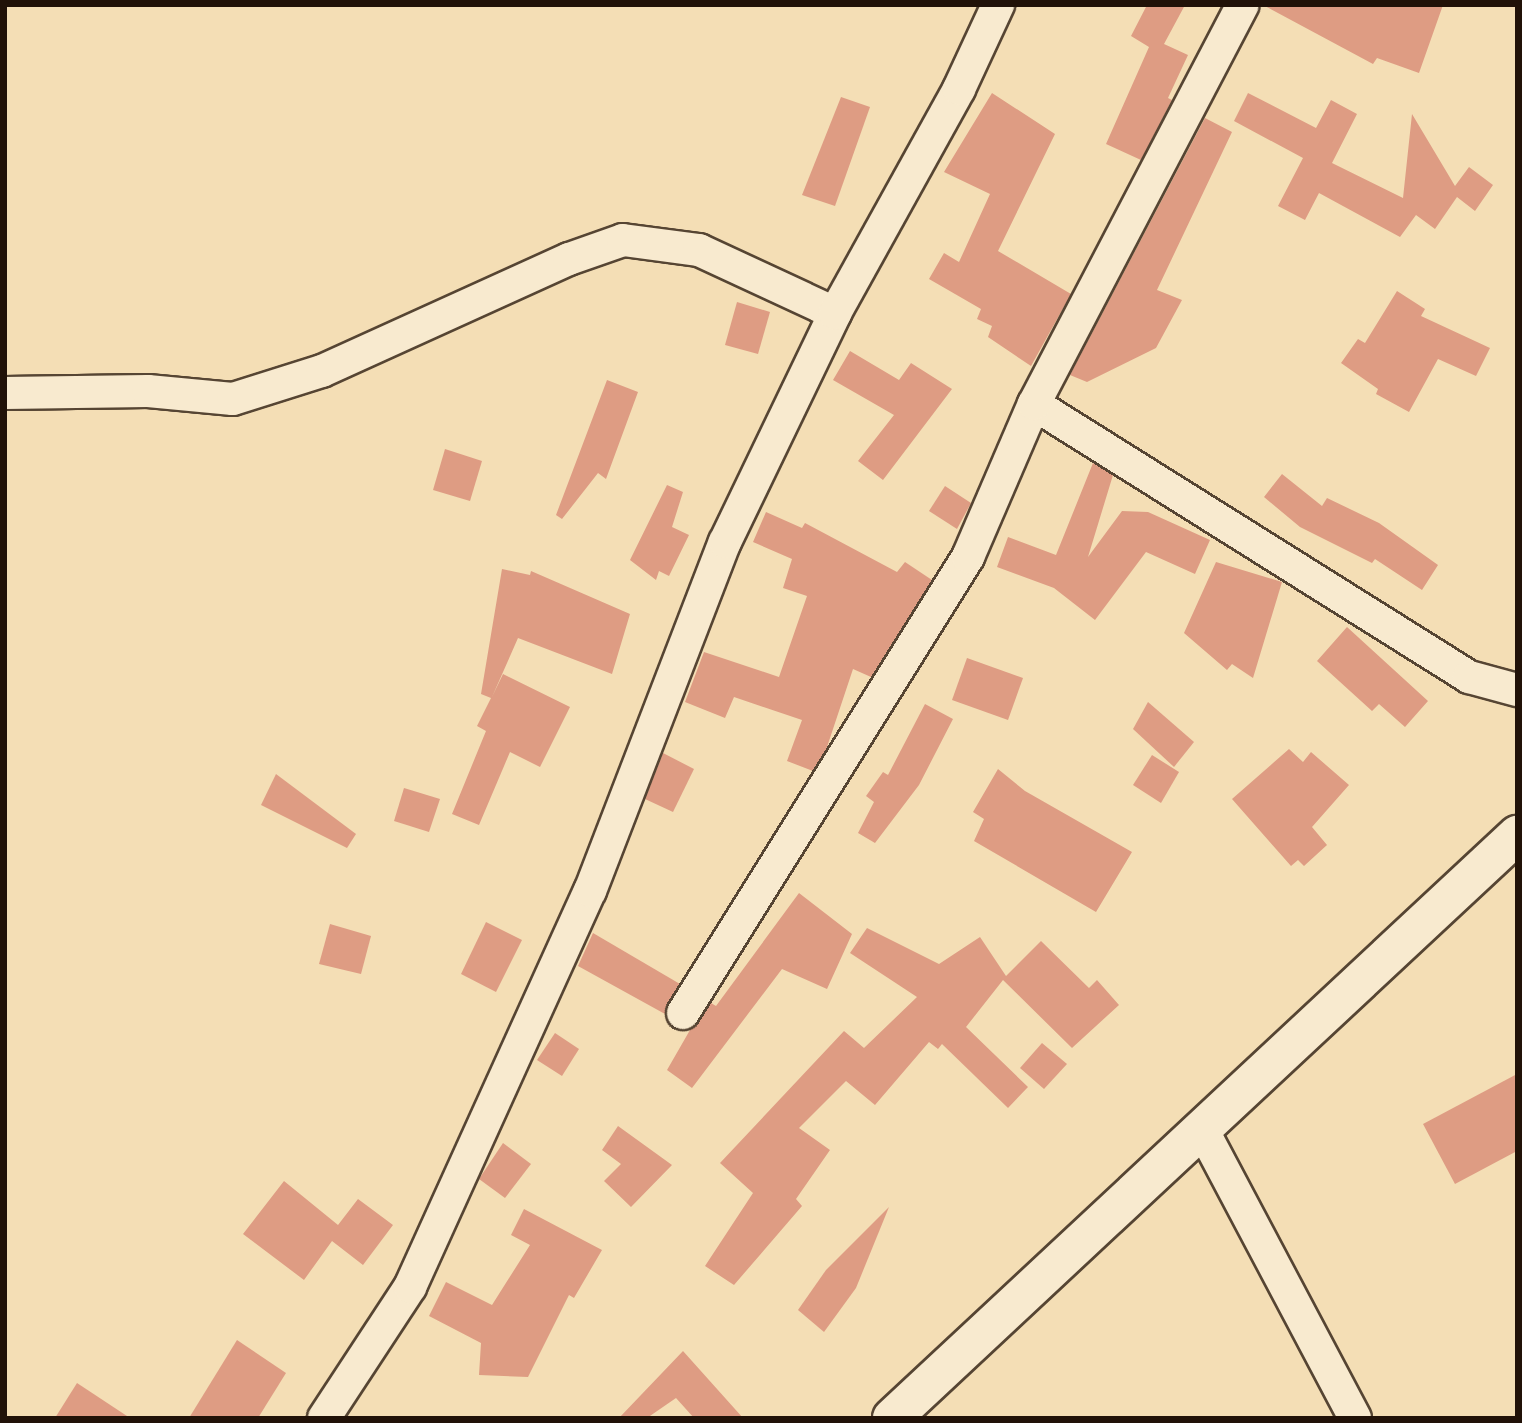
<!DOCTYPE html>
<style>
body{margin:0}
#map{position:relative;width:1522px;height:1423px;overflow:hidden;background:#f4deb5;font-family:"IM FELL English",serif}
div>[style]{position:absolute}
.building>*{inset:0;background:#de9c83}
.roads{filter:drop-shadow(2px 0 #564533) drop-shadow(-2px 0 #564533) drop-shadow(0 2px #564533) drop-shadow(0 -2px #564533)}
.street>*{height:32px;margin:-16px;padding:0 16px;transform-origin:16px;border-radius:16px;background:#f8eacf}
.secondary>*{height:38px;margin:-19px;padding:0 19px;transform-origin:19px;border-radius:19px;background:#f8eacf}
span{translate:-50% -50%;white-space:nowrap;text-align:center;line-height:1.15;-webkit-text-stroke:6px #f8eacf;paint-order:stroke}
.frame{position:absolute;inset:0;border:7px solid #211208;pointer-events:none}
</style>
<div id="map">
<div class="building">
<i style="clip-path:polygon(1147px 5px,1185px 5px,1164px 44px,1188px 55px,1168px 98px,1172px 100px,1141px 160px,1106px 144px,1149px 47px,1131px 36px)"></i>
<i style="clip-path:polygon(1263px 5px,1443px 5px,1419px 73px,1377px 58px,1373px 64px)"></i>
<i style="clip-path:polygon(992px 93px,1055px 134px,998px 251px,1071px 294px,1031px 366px,988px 337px,992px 326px,977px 319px,981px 309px,929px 279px,944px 253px,959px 262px,990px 194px,944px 172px)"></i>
<i style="clip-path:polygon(1248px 93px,1316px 128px,1331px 100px,1357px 114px,1332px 163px,1403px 198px,1412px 114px,1455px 186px,1469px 167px,1493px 185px,1475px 211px,1457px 197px,1435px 229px,1416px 215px,1400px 237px,1319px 193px,1305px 220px,1278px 206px,1303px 158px,1234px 121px)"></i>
<i style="clip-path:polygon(841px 97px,870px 107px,835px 206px,802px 195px)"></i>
<i style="clip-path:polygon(1205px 118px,1232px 132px,1157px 290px,1182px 300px,1156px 348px,1087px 382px,1070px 375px)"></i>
<i style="clip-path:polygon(1397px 291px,1425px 309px,1421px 316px,1490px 348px,1476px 376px,1438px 359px,1409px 412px,1376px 394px,1378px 389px,1341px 363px,1358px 339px,1365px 343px)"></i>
<i style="clip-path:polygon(737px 302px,770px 312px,758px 354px,725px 345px)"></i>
<i style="clip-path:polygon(850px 351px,899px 380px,911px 363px,952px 389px,883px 480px,858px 461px,894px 415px,833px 380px)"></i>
<i style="clip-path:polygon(607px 380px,638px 392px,606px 479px,598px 473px,562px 519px,556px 515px)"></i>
<i style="clip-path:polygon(445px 449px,482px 461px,470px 501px,433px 490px)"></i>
<i style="clip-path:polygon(1093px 463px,1113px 475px,1088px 557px,1122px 511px,1148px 512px,1210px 540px,1195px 574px,1146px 552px,1095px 620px,1054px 588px,997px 567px,1008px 537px,1056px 555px)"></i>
<i style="clip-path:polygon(1282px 474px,1322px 506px,1327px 498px,1379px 523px,1438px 565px,1422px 590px,1375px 559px,1372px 563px,1300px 527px,1264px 497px)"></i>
<i style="clip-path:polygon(667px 485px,683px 492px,672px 527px,689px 535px,669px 576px,659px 571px,656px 580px,630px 560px)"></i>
<i style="clip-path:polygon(945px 486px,971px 503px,957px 529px,929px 511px)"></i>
<i style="clip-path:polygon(766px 512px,802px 528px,805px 523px,897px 572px,905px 562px,932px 580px,871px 677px,853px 669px,826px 750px,813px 771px,787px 761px,802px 720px,734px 697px,725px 718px,685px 702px,704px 652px,779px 677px,807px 596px,783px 588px,792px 559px,753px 542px)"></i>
<i style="clip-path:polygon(1216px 562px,1282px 582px,1253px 678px,1232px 664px,1227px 670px,1184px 633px)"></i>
<i style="clip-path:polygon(502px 569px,530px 575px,531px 571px,630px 614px,612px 674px,518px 638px,492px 697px,503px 674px,570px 707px,540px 767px,510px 752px,479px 825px,452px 814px,486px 731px,477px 726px,491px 698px,481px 694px)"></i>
<i style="clip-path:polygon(1347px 627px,1428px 701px,1405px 727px,1379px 704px,1372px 711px,1317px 661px)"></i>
<i style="clip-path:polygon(967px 658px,1023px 678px,1008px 720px,952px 700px)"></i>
<i style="clip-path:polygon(1148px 702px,1194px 742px,1174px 767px,1133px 729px)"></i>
<i style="clip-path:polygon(925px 704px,953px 719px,919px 785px,875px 843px,858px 833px,874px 802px,866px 796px,883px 772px,888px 775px)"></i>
<i style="clip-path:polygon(1289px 749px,1303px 762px,1311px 752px,1349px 785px,1312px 827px,1327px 845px,1304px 866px,1298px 860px,1291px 866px,1232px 799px)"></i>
<i style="clip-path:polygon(663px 753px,694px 769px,673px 812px,645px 799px)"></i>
<i style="clip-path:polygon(1152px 755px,1179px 772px,1161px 803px,1133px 785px)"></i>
<i style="clip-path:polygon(998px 769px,1025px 791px,1132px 852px,1096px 912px,974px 841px,984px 819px,973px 812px)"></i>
<i style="clip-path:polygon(276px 774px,356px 834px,347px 848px,261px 805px)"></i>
<i style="clip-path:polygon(404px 788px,440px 799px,429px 832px,394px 821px)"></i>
<i style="clip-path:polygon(799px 893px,852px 934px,827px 989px,782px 969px,692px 1088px,667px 1070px,690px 1030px,711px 1003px,716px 1006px)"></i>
<i style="clip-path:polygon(486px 922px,522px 940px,496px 992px,461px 974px)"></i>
<i style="clip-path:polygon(330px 924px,371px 936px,361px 974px,319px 964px)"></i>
<i style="clip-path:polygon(867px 928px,939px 964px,980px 937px,1006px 976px,1041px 941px,1089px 988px,1097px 980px,1119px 1005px,1072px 1048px,1003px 980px,966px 1027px,1028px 1087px,1008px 1108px,942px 1044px,938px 1049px,929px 1042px,875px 1105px,846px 1081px,799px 1128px,830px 1150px,796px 1199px,802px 1206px,734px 1285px,705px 1266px,753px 1193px,720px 1163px,844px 1031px,864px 1048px,917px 997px,850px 953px)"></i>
<i style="clip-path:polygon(593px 933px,680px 984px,665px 1014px,578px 966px)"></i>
<i style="clip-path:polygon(555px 1033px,579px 1049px,562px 1076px,537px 1060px)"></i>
<i style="clip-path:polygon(1042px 1043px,1067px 1064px,1044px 1089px,1020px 1068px)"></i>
<i style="clip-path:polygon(1517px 1074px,1517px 1151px,1455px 1184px,1423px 1124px)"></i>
<i style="clip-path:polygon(618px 1126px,672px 1165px,631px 1207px,604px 1181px,621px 1164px,602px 1150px)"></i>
<i style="clip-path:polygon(503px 1143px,531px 1164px,505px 1198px,479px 1179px)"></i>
<i style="clip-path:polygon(284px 1181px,338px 1225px,358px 1199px,393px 1225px,363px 1265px,332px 1241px,304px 1280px,243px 1234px)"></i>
<i style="clip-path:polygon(889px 1207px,856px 1288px,824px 1332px,798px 1310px,826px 1270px)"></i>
<i style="clip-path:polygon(524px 1209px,602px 1250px,574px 1298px,569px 1295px,528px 1377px,479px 1375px,481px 1343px,429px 1316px,446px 1282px,492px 1305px,530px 1245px,511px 1235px)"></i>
<i style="clip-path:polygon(237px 1340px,286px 1373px,258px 1418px,189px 1418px)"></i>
<i style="clip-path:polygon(683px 1351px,743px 1418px,694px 1418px,676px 1398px,647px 1418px,619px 1418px)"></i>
<i style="clip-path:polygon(77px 1383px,130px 1418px,55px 1418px)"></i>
</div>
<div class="roads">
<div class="street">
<i style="left:5px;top:393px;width:143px;rotate:-0.8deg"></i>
<i style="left:148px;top:391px;width:85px;rotate:5.4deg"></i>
<i style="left:233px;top:399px;width:93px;rotate:-17.5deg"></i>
<i style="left:322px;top:371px;width:271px;rotate:-24.4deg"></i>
<i style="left:569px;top:259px;width:57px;rotate:-19.4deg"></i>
<i style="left:623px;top:240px;width:77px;rotate:7.5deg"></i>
<i style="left:699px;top:250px;width:150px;rotate:24.9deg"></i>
<i style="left:1034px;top:404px;width:514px;rotate:32.11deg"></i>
<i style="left:1469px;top:677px;width:50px;rotate:15.2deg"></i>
<i style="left:683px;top:1013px;width:538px;rotate:-57.99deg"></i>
<i style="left:968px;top:557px;width:167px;rotate:-66.7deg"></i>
<i style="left:1034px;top:404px;width:450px;rotate:-62.4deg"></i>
<i style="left:1202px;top:1129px;width:327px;rotate:62.1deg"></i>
<i style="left:324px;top:1418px;width:157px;rotate:-56.7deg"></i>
<i style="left:410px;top:1287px;width:435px;rotate:-65.6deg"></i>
<i style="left:590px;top:891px;width:374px;rotate:-68.9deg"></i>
<i style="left:725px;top:542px;width:254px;rotate:-64.3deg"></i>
<i style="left:835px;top:313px;width:256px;rotate:-61deg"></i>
<i style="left:959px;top:89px;width:93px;rotate:-65.1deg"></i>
</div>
<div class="secondary">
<i style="left:892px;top:1418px;width:855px;rotate:-43.01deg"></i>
</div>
</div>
<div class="frame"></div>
</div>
